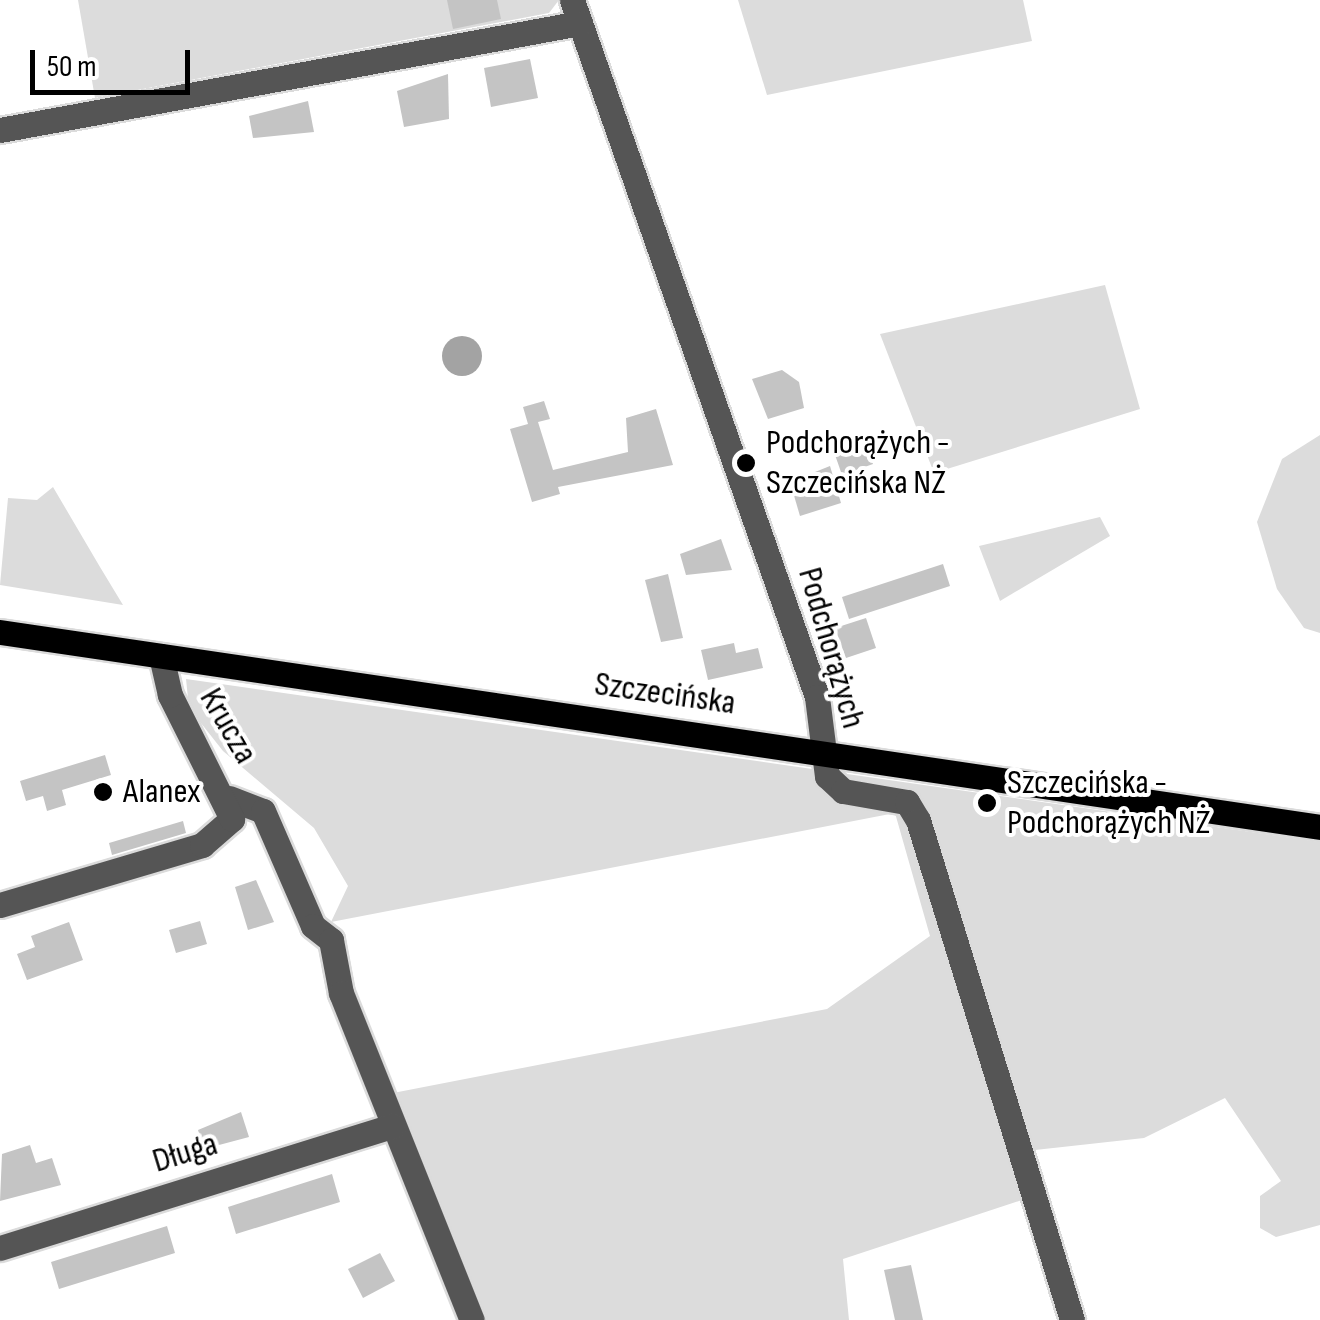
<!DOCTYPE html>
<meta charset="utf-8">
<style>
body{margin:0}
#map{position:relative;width:1320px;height:1320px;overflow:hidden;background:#fff;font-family:"Sofia Sans Condensed",sans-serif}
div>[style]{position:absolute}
.green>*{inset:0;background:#dcdcdc}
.water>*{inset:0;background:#a3a3a3}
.round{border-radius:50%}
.building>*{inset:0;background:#c4c4c4}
.roads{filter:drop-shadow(2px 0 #dbdbdb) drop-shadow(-2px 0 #dbdbdb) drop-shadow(0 2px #dbdbdb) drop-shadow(0 -2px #dbdbdb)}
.minor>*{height:25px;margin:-12.5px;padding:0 12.5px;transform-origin:12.5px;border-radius:12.5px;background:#555}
.major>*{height:25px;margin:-12.5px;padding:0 12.5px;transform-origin:12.5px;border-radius:12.5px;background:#000}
.dots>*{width:28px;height:28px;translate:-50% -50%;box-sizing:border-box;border:5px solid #fff;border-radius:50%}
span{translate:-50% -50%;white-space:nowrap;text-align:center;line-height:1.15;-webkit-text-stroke:8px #fff;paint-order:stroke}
.poi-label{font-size:35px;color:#000}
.left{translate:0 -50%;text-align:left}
.street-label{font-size:35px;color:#000}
.scale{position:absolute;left:30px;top:50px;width:160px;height:45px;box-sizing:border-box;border:5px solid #000;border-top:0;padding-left:12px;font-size:30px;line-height:35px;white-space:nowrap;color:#000;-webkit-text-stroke:8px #fff;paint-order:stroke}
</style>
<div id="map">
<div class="green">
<i style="clip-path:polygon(78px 0,559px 0,549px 13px,95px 98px)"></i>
<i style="clip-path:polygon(738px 0,1023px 0,1032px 41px,767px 95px)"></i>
<i style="clip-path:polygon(1105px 285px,1140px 409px,934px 473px,880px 334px)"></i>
<i style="clip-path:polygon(1320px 435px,1320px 633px,1304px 628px,1277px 589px,1257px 522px,1282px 459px)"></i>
<i style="clip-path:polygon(53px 487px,100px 567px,123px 605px,0 585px,8px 498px,37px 500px)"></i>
<i style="clip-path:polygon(1100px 517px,1110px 536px,1000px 601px,979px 546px)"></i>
<i style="clip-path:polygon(186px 679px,1320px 842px,1320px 1225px,1276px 1237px,1260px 1228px,1260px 1196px,1281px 1181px,1225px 1098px,1144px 1138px,1026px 1151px,1025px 1199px,843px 1259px,849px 1320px,482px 1320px,393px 1093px,827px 1009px,930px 936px,895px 813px,331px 922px,348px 886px,314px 828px,223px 751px,189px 708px)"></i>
</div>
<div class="water">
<i class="round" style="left:442px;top:336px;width:40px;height:40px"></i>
</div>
<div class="building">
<i style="clip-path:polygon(447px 0,497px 0,501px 19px,453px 29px)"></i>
<i style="clip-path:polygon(530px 59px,538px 98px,491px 107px,484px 68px)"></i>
<i style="clip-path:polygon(448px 74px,449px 119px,404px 127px,397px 91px)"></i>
<i style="clip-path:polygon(308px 101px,314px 132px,253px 138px,249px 116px)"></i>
<i style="clip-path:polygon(782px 370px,799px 382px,804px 408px,768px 419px,752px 379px)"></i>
<i style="clip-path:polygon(544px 401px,550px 419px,538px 422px,553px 470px,628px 452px,626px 418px,656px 409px,673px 465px,558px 487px,560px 494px,532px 502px,510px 429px,528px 424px,523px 407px)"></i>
<i style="clip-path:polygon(863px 438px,873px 464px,842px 475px,833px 449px)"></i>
<i style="clip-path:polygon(830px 466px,841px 503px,800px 516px,790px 482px)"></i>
<i style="clip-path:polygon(721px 539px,732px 570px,686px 575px,680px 554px)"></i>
<i style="clip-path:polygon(943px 564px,950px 586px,849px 619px,842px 597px)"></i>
<i style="clip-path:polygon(668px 574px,683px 638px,661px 642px,645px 580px)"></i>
<i style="clip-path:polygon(866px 618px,876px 648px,846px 658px,835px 628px)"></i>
<i style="clip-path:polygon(734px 643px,736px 653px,758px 648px,763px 668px,708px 680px,701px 650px)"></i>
<i style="clip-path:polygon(105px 755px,111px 775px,62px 790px,66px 805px,47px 811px,43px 796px,26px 801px,20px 781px)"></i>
<i style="clip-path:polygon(183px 821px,186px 833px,112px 855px,109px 843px)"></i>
<i style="clip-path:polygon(256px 880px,274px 922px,248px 930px,235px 887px)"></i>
<i style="clip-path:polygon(200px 921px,207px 944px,176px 953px,169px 930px)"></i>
<i style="clip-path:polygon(69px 922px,83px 960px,27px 980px,17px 954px,35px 947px,31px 936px)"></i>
<i style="clip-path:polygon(241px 1112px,249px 1137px,204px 1149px,198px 1130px)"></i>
<i style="clip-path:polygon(30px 1145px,36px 1163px,52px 1158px,61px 1185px,0 1201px,2px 1154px)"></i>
<i style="clip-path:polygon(332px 1174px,340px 1202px,236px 1234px,228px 1207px)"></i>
<i style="clip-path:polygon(167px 1226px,175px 1253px,59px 1289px,51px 1262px)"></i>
<i style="clip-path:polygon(380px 1253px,395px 1281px,363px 1298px,348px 1269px)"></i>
<i style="clip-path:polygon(911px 1265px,923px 1320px,895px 1320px,884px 1270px)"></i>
</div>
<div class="roads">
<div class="minor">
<i style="left:572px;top:0;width:739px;rotate:70.63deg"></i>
<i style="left:817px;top:697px;width:80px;rotate:82.8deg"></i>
<i style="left:827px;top:776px;width:22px;rotate:43deg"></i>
<i style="left:843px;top:791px;width:65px;rotate:9.8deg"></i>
<i style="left:907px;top:802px;width:21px;rotate:59deg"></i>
<i style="left:918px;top:820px;width:523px;rotate:72.88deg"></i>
<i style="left:0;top:130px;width:590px;rotate:-10.45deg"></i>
<i style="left:229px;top:798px;width:36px;rotate:21deg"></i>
<i style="left:263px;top:811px;width:125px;rotate:66.5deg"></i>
<i style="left:313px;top:926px;width:23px;rotate:38deg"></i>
<i style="left:331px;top:940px;width:54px;rotate:79.3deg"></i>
<i style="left:341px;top:993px;width:352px;rotate:68.2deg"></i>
<i style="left:0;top:905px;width:211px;rotate:-16.5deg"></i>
<i style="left:202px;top:845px;width:40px;rotate:-41deg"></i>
<i style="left:232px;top:819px;width:139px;rotate:-116.6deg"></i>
<i style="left:170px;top:695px;width:40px;rotate:-103deg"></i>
<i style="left:0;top:1248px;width:411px;rotate:-17.3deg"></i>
</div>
<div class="major">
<i style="left:0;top:632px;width:1334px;rotate:8.4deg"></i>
</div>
</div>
<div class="dots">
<i style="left:746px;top:463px;background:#000"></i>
<i style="left:103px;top:792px;background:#000"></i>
<i style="left:987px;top:803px;background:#000"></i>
</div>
<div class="poi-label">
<span class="left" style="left:766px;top:463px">Podchorążych -<br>Szczecińska NŻ</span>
<span class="left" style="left:1007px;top:803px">Szczecińska -<br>Podchorążych NŻ</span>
<span class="left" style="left:123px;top:792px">Alanex</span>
</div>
<div class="street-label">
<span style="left:831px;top:648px;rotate:74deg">Podchorążych</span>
<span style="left:665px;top:694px;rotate:8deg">Szczecińska</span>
<span style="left:228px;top:726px;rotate:60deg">Krucza</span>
<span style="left:185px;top:1153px;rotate:-17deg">Długa</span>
</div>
<div class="scale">50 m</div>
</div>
